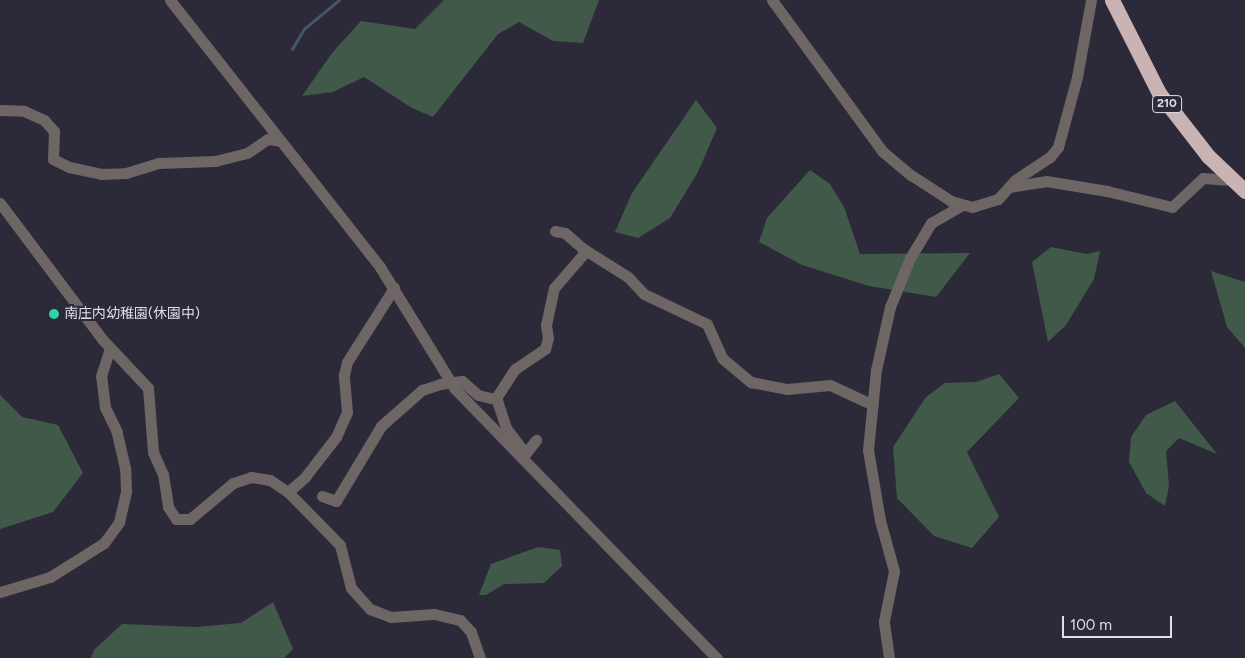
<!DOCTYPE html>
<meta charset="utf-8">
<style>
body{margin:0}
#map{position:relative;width:1245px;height:658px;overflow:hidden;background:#2c2a38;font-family:Figtree,"Noto Sans JP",sans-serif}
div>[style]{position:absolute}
.forest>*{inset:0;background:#415949}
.stream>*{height:2.5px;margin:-1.25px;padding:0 1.25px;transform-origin:1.25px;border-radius:1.25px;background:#44566a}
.minor>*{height:11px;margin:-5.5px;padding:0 5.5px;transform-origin:5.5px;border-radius:5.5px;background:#6e6565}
.highway>*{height:15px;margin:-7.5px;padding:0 7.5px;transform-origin:7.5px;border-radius:7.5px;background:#cab4b3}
.minor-bridge>*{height:11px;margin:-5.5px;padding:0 5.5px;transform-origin:5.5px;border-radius:5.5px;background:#6e6565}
.dots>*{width:14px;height:14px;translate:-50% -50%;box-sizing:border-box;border:2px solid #2c2a38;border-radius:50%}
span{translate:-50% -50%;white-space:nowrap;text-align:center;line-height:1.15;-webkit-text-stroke:4px #2c2a38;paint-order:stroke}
.shield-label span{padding:1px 4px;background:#2c2a38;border:1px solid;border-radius:4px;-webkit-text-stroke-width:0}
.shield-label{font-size:12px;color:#dfdee8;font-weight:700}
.poi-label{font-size:14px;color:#dfdee8}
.left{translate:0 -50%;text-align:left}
.scale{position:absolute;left:1062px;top:616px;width:110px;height:22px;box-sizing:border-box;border:2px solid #dfdee8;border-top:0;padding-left:6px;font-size:15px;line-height:18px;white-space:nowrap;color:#dfdee8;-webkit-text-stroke:4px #2c2a38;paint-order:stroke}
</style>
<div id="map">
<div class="forest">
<i style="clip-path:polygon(444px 0,599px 0,583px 43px,553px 41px,519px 22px,498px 34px,433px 117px,412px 108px,364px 77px,333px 92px,302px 96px,332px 53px,361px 21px,415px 29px)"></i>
<i style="clip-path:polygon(696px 100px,717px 128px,698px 172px,670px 218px,638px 238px,615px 232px,632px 193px)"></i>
<i style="clip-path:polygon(810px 170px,830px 184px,844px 207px,860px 254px,970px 253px,936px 297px,869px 286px,802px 265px,759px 242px,767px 218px)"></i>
<i style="clip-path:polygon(1051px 247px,1087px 254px,1100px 251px,1094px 279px,1066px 325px,1048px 342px,1032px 262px)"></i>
<i style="clip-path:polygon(1211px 271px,1245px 282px,1245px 348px,1227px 327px)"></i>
<i style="clip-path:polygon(999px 374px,1019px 398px,967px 452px,999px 517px,972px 548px,934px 536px,897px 498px,893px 447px,926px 397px,945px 383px,976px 382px)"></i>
<i style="clip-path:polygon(0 395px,22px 417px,58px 425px,83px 473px,53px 512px,0 529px)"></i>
<i style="clip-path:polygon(1175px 401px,1217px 454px,1179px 438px,1166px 451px,1169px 486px,1165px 506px,1146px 493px,1129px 462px,1131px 437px,1146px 415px)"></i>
<i style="clip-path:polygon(538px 547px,560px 550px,562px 566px,544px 583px,504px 584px,486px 595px,479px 595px,491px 564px)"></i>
<i style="clip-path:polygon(273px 602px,293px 649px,284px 658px,91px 658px,94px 650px,122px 624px,195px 627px,241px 623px)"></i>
</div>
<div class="stream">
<i style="left:292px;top:49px;width:23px;rotate:-59deg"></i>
<i style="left:304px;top:29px;width:45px;rotate:-39.6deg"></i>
</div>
<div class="minor">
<i style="left:170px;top:0;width:340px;rotate:51.8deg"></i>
<i style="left:380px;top:267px;width:143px;rotate:58.4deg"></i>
<i style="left:455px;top:389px;width:376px;rotate:45.8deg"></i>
<i style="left:772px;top:0;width:187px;rotate:53.9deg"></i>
<i style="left:882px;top:151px;width:38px;rotate:40deg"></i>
<i style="left:911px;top:175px;width:48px;rotate:33deg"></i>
<i style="left:951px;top:201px;width:22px;rotate:16deg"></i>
<i style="left:972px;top:207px;width:27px;rotate:-17deg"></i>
<i style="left:998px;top:199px;width:25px;rotate:-48deg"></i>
<i style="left:1015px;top:180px;width:42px;rotate:-33.3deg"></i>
<i style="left:1050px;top:157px;width:13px;rotate:-51deg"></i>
<i style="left:1058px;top:147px;width:73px;rotate:-74.8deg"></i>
<i style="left:1077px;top:77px;width:78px;rotate:-79.7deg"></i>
<i style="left:0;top:110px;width:24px;rotate:2deg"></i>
<i style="left:24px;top:111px;width:22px;rotate:24deg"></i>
<i style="left:44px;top:120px;width:15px;rotate:48deg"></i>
<i style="left:54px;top:131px;width:28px;rotate:92deg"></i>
<i style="left:53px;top:159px;width:18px;rotate:27deg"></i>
<i style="left:69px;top:167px;width:33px;rotate:12deg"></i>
<i style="left:101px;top:174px;width:25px;rotate:-2deg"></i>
<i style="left:126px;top:173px;width:34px;rotate:-17deg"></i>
<i style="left:159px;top:163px;width:56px;rotate:-2deg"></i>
<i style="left:215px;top:161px;width:33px;rotate:-14deg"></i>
<i style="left:247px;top:153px;width:25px;rotate:-34deg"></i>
<i style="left:268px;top:139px;width:12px;rotate:9deg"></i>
<i style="left:1009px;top:187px;width:37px;rotate:-9deg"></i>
<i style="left:1046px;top:181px;width:62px;rotate:9.3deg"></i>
<i style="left:1107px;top:191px;width:67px;rotate:13.8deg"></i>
<i style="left:1172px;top:207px;width:42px;rotate:-43.1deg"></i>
<i style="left:1203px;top:178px;width:31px;rotate:4deg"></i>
<i style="left:0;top:203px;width:171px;rotate:53.1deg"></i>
<i style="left:103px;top:340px;width:66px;rotate:46.8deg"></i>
<i style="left:148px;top:388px;width:64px;rotate:85.5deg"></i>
<i style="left:153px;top:452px;width:24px;rotate:66deg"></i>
<i style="left:163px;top:474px;width:33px;rotate:81deg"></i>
<i style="left:168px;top:507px;width:14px;rotate:56deg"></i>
<i style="left:176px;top:519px;width:14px"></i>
<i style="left:190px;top:519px;width:56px;rotate:-39.9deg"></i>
<i style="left:233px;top:483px;width:19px;rotate:-18deg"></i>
<i style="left:251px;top:477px;width:19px;rotate:9deg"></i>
<i style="left:270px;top:480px;width:22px;rotate:34deg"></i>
<i style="left:288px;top:492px;width:74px;rotate:45.5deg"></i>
<i style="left:340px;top:545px;width:44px;rotate:75.7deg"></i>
<i style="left:351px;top:588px;width:28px;rotate:48deg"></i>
<i style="left:370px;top:609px;width:22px;rotate:21deg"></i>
<i style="left:391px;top:617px;width:43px;rotate:-4deg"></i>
<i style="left:434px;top:614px;width:27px;rotate:13deg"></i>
<i style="left:460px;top:620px;width:16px;rotate:47deg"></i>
<i style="left:471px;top:632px;width:28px;rotate:71deg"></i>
<i style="left:555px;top:231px;width:10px;rotate:11deg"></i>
<i style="left:565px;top:233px;width:23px;rotate:41deg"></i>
<i style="left:582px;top:248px;width:54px;rotate:32.2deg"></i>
<i style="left:628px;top:277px;width:23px;rotate:47deg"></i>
<i style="left:644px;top:294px;width:70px;rotate:25.5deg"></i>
<i style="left:707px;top:324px;width:37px;rotate:66deg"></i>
<i style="left:722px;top:358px;width:38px;rotate:40deg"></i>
<i style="left:751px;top:382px;width:37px;rotate:11deg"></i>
<i style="left:787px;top:389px;width:43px;rotate:-5.3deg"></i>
<i style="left:830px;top:385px;width:47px;rotate:24.9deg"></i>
<i style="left:462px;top:381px;width:21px;rotate:41deg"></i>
<i style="left:478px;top:395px;width:18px;rotate:13deg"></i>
<i style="left:525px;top:453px;width:31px;rotate:-127deg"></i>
<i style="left:506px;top:428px;width:32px;rotate:-108deg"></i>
<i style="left:496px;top:398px;width:35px;rotate:-57deg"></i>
<i style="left:515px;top:369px;width:36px;rotate:-34deg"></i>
<i style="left:545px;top:349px;width:11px;rotate:-75deg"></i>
<i style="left:548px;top:338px;width:13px;rotate:-99deg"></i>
<i style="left:546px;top:325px;width:38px;rotate:-78deg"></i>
<i style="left:554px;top:288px;width:49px;rotate:-49.1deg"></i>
<i style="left:522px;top:458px;width:23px;rotate:-52deg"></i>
<i style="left:288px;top:492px;width:23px;rotate:-41deg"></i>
<i style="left:305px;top:477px;width:51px;rotate:-52.2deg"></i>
<i style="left:336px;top:437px;width:27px;rotate:-66deg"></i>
<i style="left:347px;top:412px;width:37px;rotate:-95deg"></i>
<i style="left:344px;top:375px;width:13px;rotate:-77deg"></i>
<i style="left:347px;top:362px;width:88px;rotate:-57.6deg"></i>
<i style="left:322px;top:496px;width:15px;rotate:20deg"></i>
<i style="left:336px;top:501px;width:87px;rotate:-59deg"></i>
<i style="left:381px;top:426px;width:55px;rotate:-41.3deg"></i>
<i style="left:422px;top:390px;width:19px;rotate:-18deg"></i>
<i style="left:0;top:592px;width:52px;rotate:-16.7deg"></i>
<i style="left:50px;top:577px;width:64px;rotate:-32.2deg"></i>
<i style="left:104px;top:543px;width:26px;rotate:-54deg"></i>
<i style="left:119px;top:522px;width:32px;rotate:-77deg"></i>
<i style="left:126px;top:491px;width:23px;rotate:-92deg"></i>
<i style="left:125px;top:468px;width:37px;rotate:-103deg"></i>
<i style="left:117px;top:432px;width:28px;rotate:-116deg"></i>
<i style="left:105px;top:407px;width:31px;rotate:-97deg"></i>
<i style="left:101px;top:376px;width:29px;rotate:-72deg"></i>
<i style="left:889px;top:658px;width:37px;rotate:-98deg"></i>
<i style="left:884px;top:621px;width:51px;rotate:-78.7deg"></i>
<i style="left:894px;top:571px;width:53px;rotate:-105.4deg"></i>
<i style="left:880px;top:520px;width:71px;rotate:-99.7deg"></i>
<i style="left:868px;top:450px;width:80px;rotate:-84.3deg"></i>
<i style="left:876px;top:370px;width:65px;rotate:-77.5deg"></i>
<i style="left:890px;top:307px;width:53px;rotate:-67.8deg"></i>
<i style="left:910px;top:258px;width:41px;rotate:-59deg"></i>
<i style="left:931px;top:223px;width:34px;rotate:-30deg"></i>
</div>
<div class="highway">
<i style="left:1112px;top:0;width:104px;rotate:63.2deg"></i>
<i style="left:1159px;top:93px;width:80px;rotate:52.1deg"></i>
<i style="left:1208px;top:156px;width:51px;rotate:43.4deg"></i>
</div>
<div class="minor-bridge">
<i style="left:440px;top:384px;width:22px;rotate:-8deg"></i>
</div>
<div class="dots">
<i style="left:54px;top:314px;background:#2dd4ab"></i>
</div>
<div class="shield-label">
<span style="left:1167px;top:104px">210</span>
</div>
<div class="poi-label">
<span class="left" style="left:64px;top:314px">南庄内幼稚園(休園中)</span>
</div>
<div class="scale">100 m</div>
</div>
